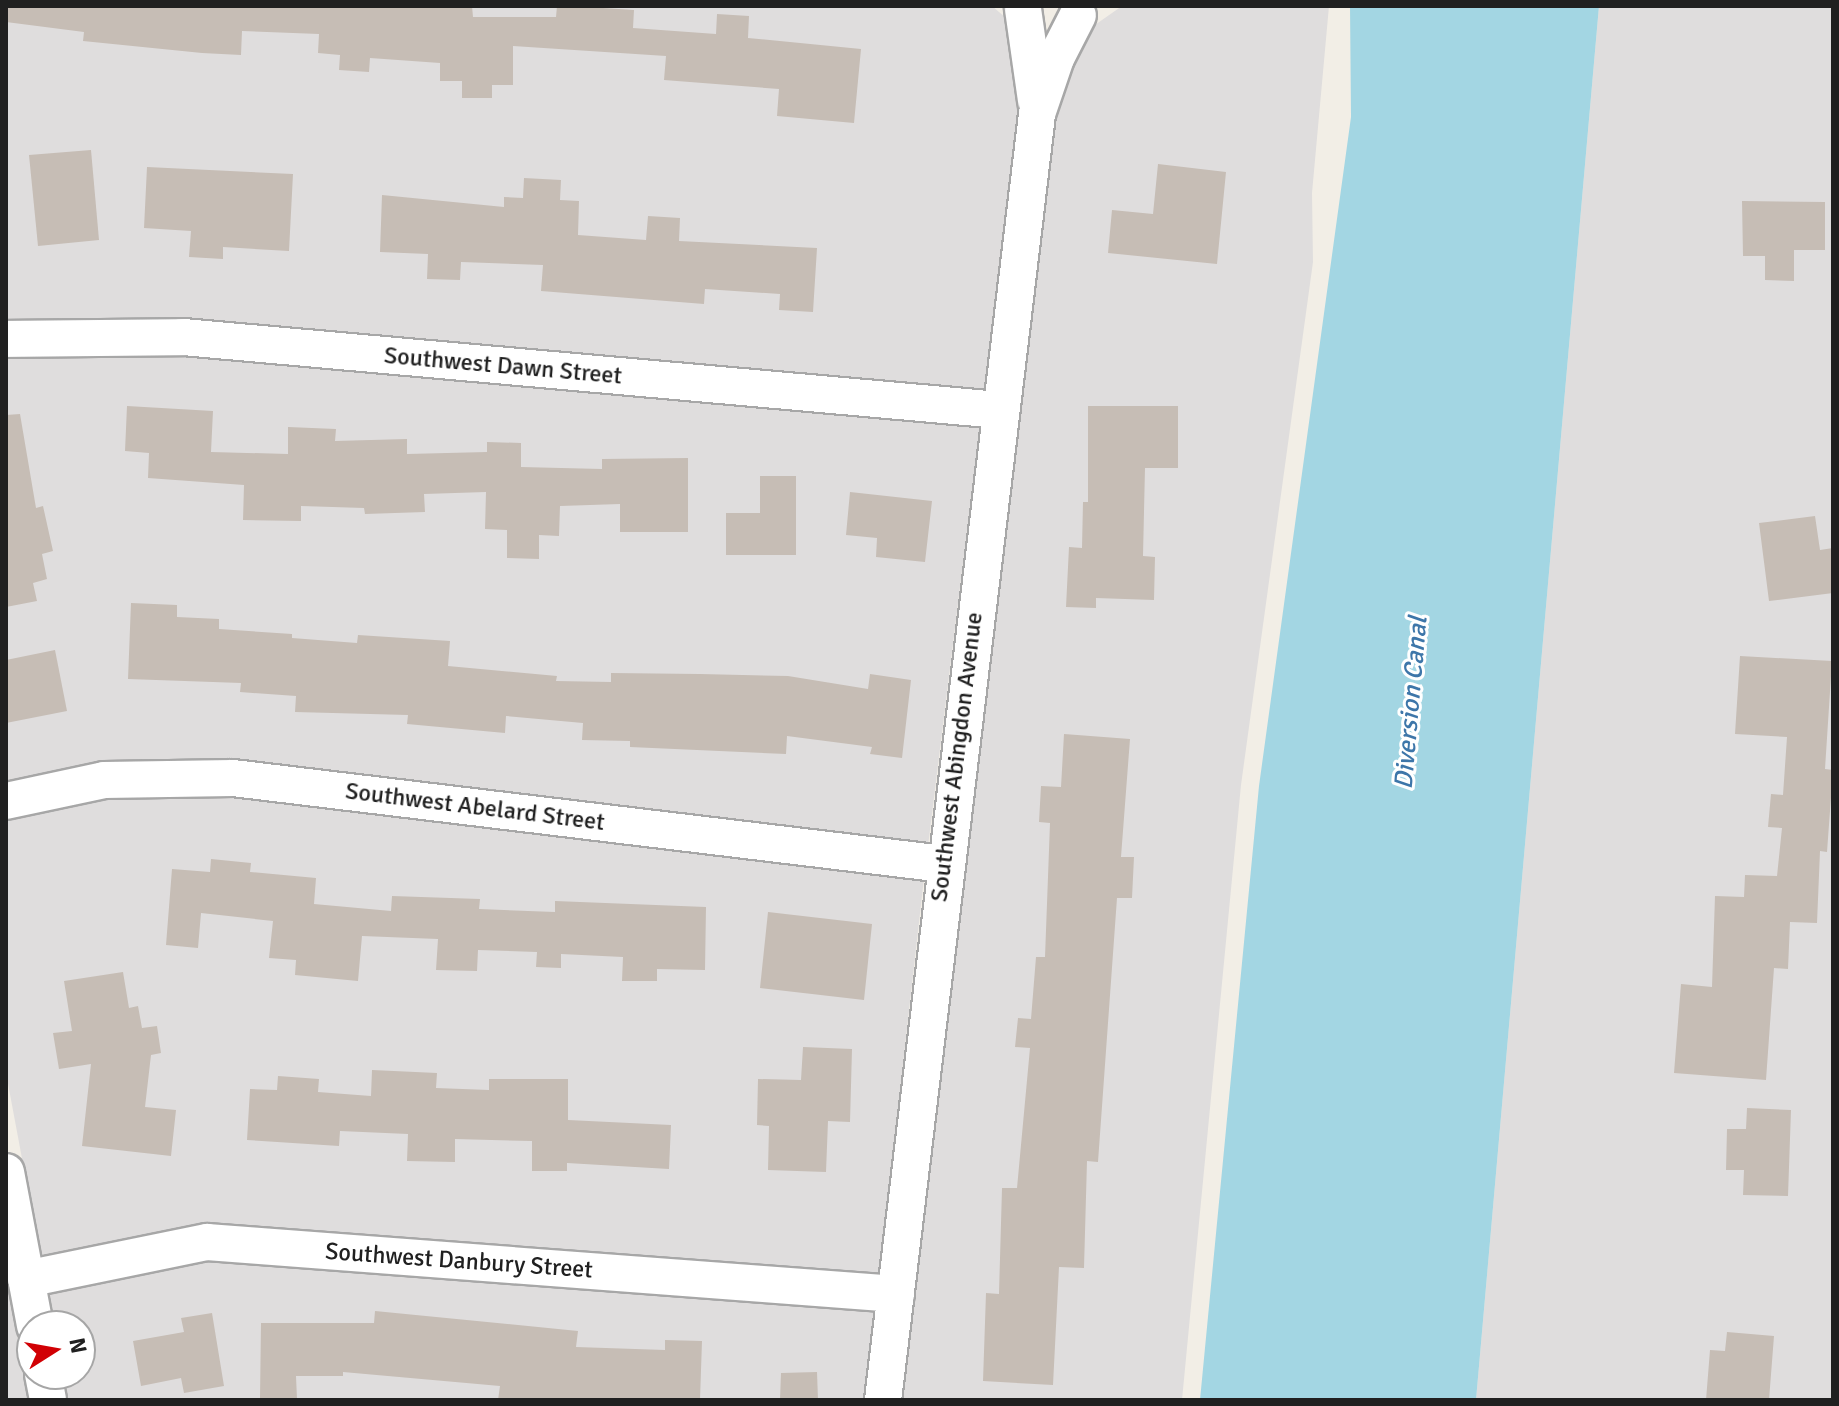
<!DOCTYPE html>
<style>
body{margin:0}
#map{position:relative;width:1839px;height:1406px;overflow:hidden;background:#f2eee6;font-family:Signika,sans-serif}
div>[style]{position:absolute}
.residential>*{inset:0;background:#dfdddd}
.water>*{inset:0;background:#a3d6e3}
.building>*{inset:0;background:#c6bdb5}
.roads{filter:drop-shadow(2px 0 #a7a7a7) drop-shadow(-2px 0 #a7a7a7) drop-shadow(0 2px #a7a7a7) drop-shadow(0 -2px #a7a7a7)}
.minor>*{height:36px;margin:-18px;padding:0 18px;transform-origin:18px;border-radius:18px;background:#fff}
span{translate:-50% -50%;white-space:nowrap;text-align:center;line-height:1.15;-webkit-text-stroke:6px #fff;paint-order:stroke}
.street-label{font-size:24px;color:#202020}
.water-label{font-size:26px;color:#3d76a9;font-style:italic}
.frame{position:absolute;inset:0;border:8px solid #202020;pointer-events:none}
.north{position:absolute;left:16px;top:1310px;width:80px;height:80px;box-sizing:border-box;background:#fff;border:2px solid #a6a6a6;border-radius:50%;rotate:79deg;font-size:22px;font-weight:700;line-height:32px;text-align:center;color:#202020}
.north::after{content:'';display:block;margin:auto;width:28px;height:36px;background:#d10004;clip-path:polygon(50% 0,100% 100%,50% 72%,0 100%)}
</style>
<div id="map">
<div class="residential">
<i style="clip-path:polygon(6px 6px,992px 6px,1006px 18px,1018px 113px,984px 392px,184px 321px,6px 323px)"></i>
<i style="clip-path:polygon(1122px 6px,1329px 6px,1312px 193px,1313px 262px,1241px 785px,1182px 1400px,901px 1400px,1053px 128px,1073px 63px,1092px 27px)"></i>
<i style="clip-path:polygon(1599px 6px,1833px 6px,1833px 1400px,1476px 1400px)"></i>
<i style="clip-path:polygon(181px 353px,980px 425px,928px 846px,233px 762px,6px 784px,6px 355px)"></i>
<i style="clip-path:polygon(231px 795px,924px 878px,879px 1276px,203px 1226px,41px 1260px,6px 1073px,6px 818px,106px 797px)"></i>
<i style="clip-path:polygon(207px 1258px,876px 1309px,865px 1400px,66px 1400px,62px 1374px,80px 1374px,80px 1326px,53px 1326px,47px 1292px)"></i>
<i style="clip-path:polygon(6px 1270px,8px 1283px,29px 1400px,6px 1400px)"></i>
</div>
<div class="water">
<i style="clip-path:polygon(1350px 6px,1599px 6px,1476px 1400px,1200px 1400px,1259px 786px,1351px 117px)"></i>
</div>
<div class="building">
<i style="clip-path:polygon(7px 6px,472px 6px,473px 17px,556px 17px,557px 6px,572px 6px,634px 10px,633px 28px,716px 34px,717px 14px,749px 16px,748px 38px,861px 49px,854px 123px,777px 116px,779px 89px,664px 80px,666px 56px,513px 46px,513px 85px,492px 85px,492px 98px,462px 98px,462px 81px,440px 81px,440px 63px,370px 58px,369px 72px,339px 70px,340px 55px,318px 53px,319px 34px,242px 31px,241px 55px,202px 53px,83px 41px,84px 32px,6px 22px)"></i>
<i style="clip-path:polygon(91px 150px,99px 240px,38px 246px,29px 155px)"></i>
<i style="clip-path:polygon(1158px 164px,1226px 172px,1217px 264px,1108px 253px,1112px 210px,1153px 214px)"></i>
<i style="clip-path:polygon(147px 167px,293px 174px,289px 251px,223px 247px,223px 259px,189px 257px,191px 231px,144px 228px)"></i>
<i style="clip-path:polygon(524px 178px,561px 180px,560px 200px,579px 201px,578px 235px,646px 240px,648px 216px,680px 218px,679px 241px,817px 248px,813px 312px,779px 310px,780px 294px,705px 289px,704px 304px,541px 291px,543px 265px,461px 262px,460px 280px,427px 279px,428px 254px,380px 252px,382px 195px,504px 207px,504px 197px,523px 198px)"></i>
<i style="clip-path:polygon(1742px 201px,1825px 202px,1825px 250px,1794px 250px,1794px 281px,1765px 280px,1765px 256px,1743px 256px)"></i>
<i style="clip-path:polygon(127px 406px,213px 411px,211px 452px,288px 454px,288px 427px,336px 429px,335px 441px,407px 439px,407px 454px,487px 452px,487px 442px,521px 443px,521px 467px,602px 469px,602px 459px,688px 458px,688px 532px,620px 532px,620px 504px,560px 506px,559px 536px,539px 535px,539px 559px,507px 558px,507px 530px,485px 529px,486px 492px,424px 494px,425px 512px,365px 514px,364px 508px,301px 506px,301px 521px,243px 520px,244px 485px,148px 478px,149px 453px,125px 451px)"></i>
<i style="clip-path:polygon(1088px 406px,1178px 406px,1178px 468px,1145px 468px,1143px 556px,1155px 557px,1154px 600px,1096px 598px,1096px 608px,1066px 607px,1069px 547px,1082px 548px,1083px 502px,1088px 502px)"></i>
<i style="clip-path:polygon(20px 414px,36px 508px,43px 506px,53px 551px,42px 554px,47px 579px,33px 583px,37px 601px,6px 607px,6px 415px)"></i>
<i style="clip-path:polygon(760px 476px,796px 476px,796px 555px,726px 555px,726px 513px,760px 513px)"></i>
<i style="clip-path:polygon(850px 492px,932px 501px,925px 562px,876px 557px,877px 538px,846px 535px)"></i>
<i style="clip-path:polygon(1815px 516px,1820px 550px,1833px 548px,1833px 593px,1769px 601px,1759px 523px)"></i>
<i style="clip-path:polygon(131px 603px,177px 605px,177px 617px,219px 619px,219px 629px,292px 634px,292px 638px,357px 643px,358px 635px,450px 641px,448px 666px,557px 676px,556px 681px,611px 682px,611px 673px,700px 674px,788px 676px,868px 689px,870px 674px,911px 680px,902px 758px,870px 754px,872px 747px,787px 736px,786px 754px,630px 747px,630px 741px,582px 740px,583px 723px,506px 716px,505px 733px,407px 724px,408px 715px,295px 712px,296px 696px,240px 692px,241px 683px,128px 679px)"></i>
<i style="clip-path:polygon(55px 650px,67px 711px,6px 723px,6px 660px)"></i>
<i style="clip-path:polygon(1740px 656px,1832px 661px,1825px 769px,1833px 770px,1827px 852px,1820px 851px,1817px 923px,1790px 922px,1788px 969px,1774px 968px,1766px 1080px,1674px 1073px,1681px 984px,1712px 987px,1715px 896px,1744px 897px,1745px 875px,1777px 876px,1782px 828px,1768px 827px,1771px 794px,1783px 795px,1787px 737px,1735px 734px)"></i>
<i style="clip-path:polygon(1064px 734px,1130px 739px,1121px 857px,1134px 857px,1132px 898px,1117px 898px,1098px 1162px,1087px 1161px,1084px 1268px,1059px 1267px,1053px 1385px,983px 1381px,986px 1293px,999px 1294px,1002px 1188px,1017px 1188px,1030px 1048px,1015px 1047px,1018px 1018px,1031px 1019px,1036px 957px,1045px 957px,1050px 823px,1039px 822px,1041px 786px,1061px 787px)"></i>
<i style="clip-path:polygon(211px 859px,251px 863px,250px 872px,316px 878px,314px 904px,391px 911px,392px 896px,480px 899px,479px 909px,555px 912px,555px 901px,706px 907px,705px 970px,657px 969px,657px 981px,622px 981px,623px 957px,561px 954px,561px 968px,536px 967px,537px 952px,478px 950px,477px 971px,436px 970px,438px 939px,362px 936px,358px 981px,295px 975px,296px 960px,269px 958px,273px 921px,201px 913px,198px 948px,166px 945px,172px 869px,210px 872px)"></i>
<i style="clip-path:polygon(768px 912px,872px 924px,864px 1000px,760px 988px)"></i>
<i style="clip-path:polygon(123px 972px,129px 1008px,138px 1006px,142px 1028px,157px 1026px,161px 1053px,151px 1055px,145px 1107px,176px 1110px,171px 1156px,82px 1146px,91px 1064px,59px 1069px,53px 1033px,72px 1031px,64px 981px)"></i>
<i style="clip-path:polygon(803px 1047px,852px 1049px,850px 1122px,828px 1121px,826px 1172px,768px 1170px,769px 1126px,757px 1125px,758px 1079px,801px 1080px)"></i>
<i style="clip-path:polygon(372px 1070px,437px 1073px,436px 1088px,489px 1090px,489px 1079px,568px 1079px,568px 1120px,671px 1125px,669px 1169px,567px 1163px,567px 1171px,532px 1171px,532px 1141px,455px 1139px,455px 1162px,407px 1161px,408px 1134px,340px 1131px,339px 1146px,247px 1140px,250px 1089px,277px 1090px,278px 1076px,319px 1079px,318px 1092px,371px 1096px)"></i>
<i style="clip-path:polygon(1747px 1108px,1791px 1110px,1788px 1196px,1743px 1195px,1744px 1170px,1726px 1170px,1727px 1129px,1746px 1129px)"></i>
<i style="clip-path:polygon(375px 1311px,578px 1331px,576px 1347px,665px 1350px,665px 1340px,702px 1341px,700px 1400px,498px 1400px,500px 1386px,343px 1372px,343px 1376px,296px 1376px,297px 1399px,260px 1398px,261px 1323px,374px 1323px)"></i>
<i style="clip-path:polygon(212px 1313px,224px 1386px,184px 1393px,181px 1378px,141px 1386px,133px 1341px,184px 1332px,181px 1318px)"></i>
<i style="clip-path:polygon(1727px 1332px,1774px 1336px,1769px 1400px,1706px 1400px,1710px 1350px,1725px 1351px)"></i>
<i style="clip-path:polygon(817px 1372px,818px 1400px,780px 1400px,781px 1373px)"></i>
</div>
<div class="roads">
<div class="minor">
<i style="left:1023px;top:9px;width:92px;rotate:81.9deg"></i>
<i style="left:6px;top:339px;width:177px;rotate:-0.6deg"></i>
<i style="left:183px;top:337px;width:820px;rotate:5.11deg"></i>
<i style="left:6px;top:801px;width:100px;rotate:-12.1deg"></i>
<i style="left:104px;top:780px;width:129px;rotate:-0.9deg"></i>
<i style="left:233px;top:778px;width:716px;rotate:6.9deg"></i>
<i style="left:6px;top:1172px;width:157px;rotate:79.3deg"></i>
<i style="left:26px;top:1279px;width:185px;rotate:-11.6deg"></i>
<i style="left:207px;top:1242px;width:691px;rotate:4.32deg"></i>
<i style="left:43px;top:1374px;width:26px;rotate:79deg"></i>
<i style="left:883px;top:1400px;width:1295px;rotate:-83.17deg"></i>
<i style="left:1037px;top:114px;width:59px;rotate:-71.3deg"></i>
<i style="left:1056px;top:58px;width:48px;rotate:-62.9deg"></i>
</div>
</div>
<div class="street-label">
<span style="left:503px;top:366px;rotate:5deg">Southwest Dawn Street</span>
<span style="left:957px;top:757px;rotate:-83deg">Southwest Abingdon Avenue</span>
<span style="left:475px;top:807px;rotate:7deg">Southwest Abelard Street</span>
<span style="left:459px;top:1261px;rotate:4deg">Southwest Danbury Street</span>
</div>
<div class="water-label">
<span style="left:1412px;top:703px;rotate:-85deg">Diversion Canal</span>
</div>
<div class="frame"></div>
<div class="north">N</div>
</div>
